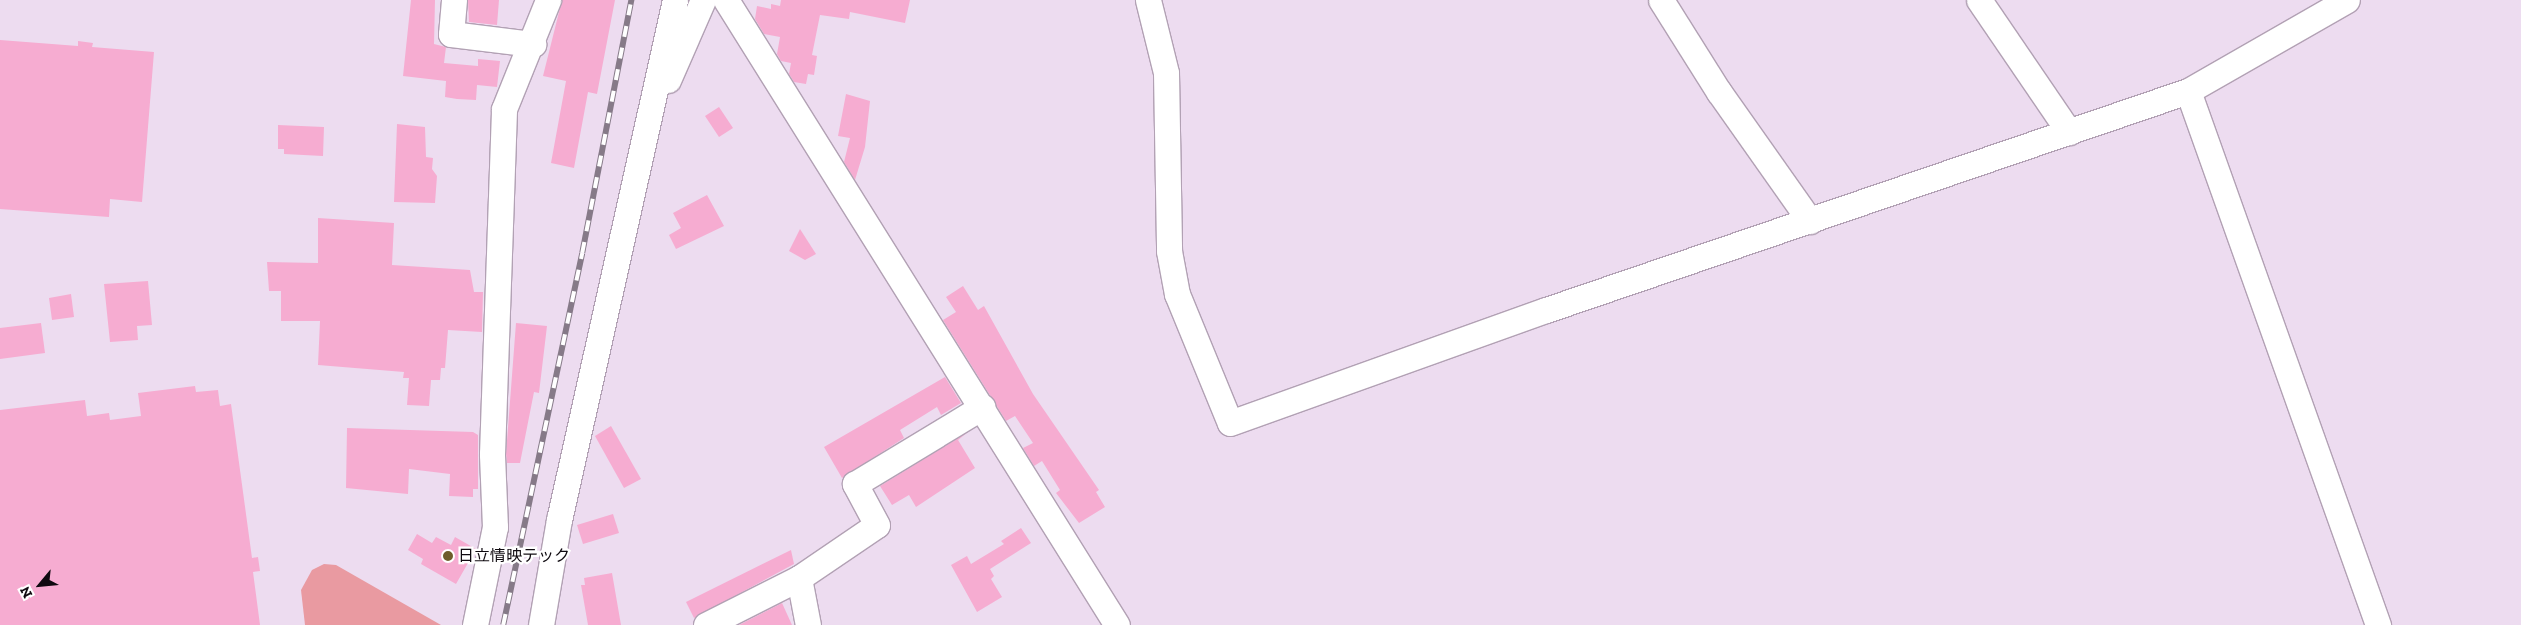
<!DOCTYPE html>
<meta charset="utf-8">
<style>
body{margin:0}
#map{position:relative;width:2521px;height:625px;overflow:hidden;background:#eddcf0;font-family:"Zilla Slab","Noto Sans JP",serif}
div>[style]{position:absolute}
.green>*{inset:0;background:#e99aa1}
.building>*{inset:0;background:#f6acd1}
.roads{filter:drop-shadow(1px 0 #b2a1b4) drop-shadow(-1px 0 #b2a1b4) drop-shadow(0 1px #b2a1b4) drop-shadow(0 -1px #b2a1b4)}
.minor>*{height:25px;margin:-12.5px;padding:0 12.5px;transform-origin:12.5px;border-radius:12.5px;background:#fff}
.rail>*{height:5.5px;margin-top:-2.75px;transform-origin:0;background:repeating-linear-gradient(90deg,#fff 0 11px,#867a88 0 22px);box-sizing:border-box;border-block:1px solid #867a88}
.dots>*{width:14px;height:14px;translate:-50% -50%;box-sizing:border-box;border:2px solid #fff;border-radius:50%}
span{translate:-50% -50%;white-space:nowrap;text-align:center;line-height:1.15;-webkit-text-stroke:4.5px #fff;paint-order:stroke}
.poi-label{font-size:16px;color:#0f0a10}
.left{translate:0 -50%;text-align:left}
.north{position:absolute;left:15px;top:560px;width:50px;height:50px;-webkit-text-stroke:4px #fff;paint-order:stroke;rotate:242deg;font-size:14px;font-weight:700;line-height:20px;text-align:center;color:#0f0a10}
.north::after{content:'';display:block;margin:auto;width:18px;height:22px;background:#0f0a10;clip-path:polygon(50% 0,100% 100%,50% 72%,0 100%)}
</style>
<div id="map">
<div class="green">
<i style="clip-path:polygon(324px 564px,336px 565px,441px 625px,305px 625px,301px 590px,312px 570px)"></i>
</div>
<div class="building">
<i style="clip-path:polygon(411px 0,435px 0,434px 44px,446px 47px,444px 63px,478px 66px,478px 59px,500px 61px,497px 87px,477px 85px,476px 100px,457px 99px,445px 97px,446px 81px,403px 76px)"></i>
<i style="clip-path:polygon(468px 0,499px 0,497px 25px,469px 22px)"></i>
<i style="clip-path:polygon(562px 0,615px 0,597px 94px,588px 92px,574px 168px,551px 163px,566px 81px,543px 76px)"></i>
<i style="clip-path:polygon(781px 0,910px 0,905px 23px,850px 12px,849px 19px,820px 15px,812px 55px,817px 56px,814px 75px,808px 74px,806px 84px,794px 82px,789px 74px,791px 63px,781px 61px,777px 54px,780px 37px,764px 34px,755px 19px,757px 6px,771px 9px,771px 4px,780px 6px)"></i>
<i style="clip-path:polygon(0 40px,78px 46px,78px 41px,93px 43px,92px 47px,154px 52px,142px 202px,110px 199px,109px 217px,0 209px)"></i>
<i style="clip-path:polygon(846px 94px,870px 101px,865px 147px,855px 180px,844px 162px,850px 138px,838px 136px)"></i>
<i style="clip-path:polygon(719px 107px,733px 128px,719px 137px,705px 116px)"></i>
<i style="clip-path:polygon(397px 124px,425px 127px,426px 157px,433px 158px,432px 169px,437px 176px,435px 203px,394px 202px)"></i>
<i style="clip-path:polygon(278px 125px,324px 127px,323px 156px,284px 154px,284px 149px,278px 149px)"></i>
<i style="clip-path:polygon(707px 195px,724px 226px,676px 249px,669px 235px,681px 228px,673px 213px)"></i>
<i style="clip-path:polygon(318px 218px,394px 223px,392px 265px,470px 270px,474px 292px,483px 292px,482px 332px,448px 330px,445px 368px,441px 368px,440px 380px,431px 380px,429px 406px,407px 405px,409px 378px,403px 378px,404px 372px,318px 365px,320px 321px,281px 321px,281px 291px,269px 291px,267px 262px,318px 263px)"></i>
<i style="clip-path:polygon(800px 229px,816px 254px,805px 260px,789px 251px)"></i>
<i style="clip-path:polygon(148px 281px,152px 325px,137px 326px,138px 340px,110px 342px,104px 284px)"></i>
<i style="clip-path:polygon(963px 286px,978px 310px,984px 306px,1033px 394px,1099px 490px,1096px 492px,1105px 507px,1079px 523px,1056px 493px,1060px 490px,1042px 461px,1034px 466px,1023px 448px,1033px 443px,1015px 416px,1006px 421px,943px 320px,956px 312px,946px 297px)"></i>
<i style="clip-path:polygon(71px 294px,74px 317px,52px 320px,49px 298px)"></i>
<i style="clip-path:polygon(41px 323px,45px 353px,0 359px,0 328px)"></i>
<i style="clip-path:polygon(516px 323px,547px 326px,539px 393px,534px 392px,520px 463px,507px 463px,506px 454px)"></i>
<i style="clip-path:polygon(945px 377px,961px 403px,941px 415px,937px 407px,900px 430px,904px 438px,842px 478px,824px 447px)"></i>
<i style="clip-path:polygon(195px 386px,196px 392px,218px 390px,220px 406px,231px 404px,252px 558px,258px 557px,260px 571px,253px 572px,260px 625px,0 625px,0 410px,85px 400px,87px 416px,109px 413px,110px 420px,141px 416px,138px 393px)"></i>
<i style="clip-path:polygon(611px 426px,641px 479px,624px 488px,595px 436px)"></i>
<i style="clip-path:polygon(347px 428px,473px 432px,478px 435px,478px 489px,473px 489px,473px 497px,449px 496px,450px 474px,409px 469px,408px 494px,346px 488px)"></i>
<i style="clip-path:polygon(968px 432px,958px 440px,975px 468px,916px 507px,909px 495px,892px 505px,880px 486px)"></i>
<i style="clip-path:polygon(613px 514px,619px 533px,583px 544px,577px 525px)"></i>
<i style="clip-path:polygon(1021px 528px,1031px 543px,990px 569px,994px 576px,991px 579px,1002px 597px,977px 612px,951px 565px,967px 556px,971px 564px,1004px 544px,1001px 541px)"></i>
<i style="clip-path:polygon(417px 534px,432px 543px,436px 537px,451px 545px,455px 537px,476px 549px,456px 584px,421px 564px,423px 559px,408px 550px)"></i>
<i style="clip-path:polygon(791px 550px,794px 564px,694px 618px,686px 602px)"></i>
<i style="clip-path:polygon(612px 573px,621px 625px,588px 625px,581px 585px,585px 585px,584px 578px)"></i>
<i style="clip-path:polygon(782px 603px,792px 625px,739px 625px)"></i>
</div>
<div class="roads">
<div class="minor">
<i style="left:454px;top:0;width:34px;rotate:95deg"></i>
<i style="left:451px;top:34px;width:83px;rotate:7deg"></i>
<i style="left:726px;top:0;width:737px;rotate:57.97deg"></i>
<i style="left:1148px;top:0;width:75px;rotate:76.1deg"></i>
<i style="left:1166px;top:73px;width:178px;rotate:89deg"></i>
<i style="left:1169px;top:251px;width:44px;rotate:79.5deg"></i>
<i style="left:1177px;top:294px;width:139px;rotate:67.7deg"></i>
<i style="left:1230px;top:423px;width:336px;rotate:-19.7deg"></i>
<i style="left:1546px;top:310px;width:678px;rotate:-18.84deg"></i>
<i style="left:2188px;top:91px;width:183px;rotate:-29.8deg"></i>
<i style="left:1661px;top:0;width:109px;rotate:57.8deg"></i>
<i style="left:1719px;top:92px;width:158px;rotate:54.8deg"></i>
<i style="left:1979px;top:0;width:160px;rotate:55.7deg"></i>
<i style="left:668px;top:80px;width:87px;rotate:-66.4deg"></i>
<i style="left:2188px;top:91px;width:567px;rotate:70.41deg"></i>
<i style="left:799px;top:578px;width:48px;rotate:79.2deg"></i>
<i style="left:475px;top:625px;width:100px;rotate:-78.5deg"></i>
<i style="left:495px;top:527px;width:73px;rotate:-92.4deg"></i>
<i style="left:492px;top:454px;width:345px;rotate:-88deg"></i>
<i style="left:504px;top:109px;width:118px;rotate:-68deg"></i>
<i style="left:541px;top:625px;width:107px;rotate:-80.3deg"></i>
<i style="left:559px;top:520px;width:533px;rotate:-77.42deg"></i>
<i style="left:706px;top:625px;width:104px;rotate:-26.8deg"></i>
<i style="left:799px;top:578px;width:94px;rotate:-34.2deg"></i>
<i style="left:877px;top:525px;width:47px;rotate:-118.2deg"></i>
<i style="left:855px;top:484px;width:149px;rotate:-31.2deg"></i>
</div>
</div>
<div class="rail">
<i style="left:503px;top:625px;width:380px;rotate:-78deg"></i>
<i style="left:582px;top:253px;width:258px;rotate:-79deg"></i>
</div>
<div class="dots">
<i style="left:448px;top:556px;background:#6e5d2b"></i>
</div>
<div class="poi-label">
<span class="left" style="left:458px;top:556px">日立情映テック</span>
</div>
<div class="north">N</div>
</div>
